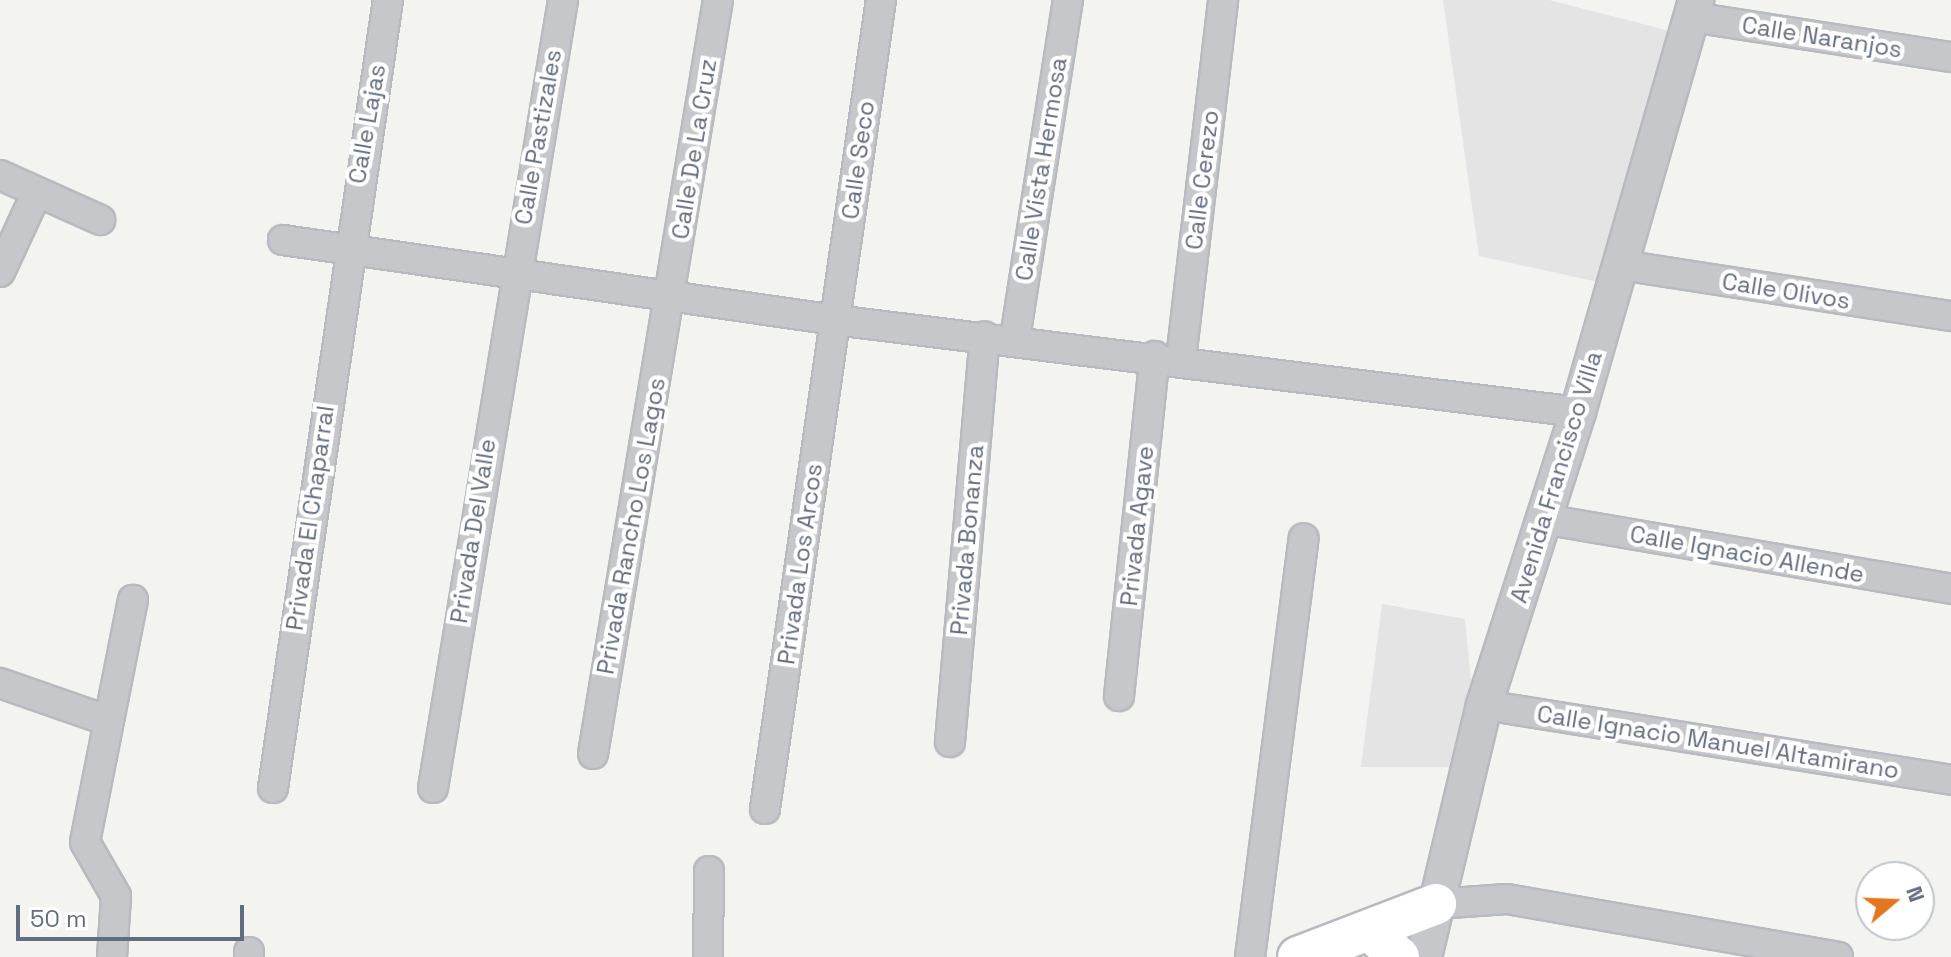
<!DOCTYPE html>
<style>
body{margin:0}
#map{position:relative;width:1951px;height:957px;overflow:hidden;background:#f3f4ef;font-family:"Space Grotesk",sans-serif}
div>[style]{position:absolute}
.built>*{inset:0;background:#e3e4e3}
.roads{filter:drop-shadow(2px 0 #b7babf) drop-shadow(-2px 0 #b7babf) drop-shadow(0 2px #b7babf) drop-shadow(0 -2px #b7babf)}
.minor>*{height:28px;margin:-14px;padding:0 14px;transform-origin:14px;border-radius:14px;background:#c5c7cb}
.tertiary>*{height:34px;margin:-17px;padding:0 17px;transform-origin:17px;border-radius:17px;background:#c5c7cb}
.secondary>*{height:40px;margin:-20px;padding:0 20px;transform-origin:20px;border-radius:20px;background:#fff}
span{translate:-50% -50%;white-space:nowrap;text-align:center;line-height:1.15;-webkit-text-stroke:8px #fff;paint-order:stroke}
.street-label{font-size:24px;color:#626d81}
.north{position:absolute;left:1855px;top:861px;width:80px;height:80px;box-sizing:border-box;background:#fff;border:2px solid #c0c5cd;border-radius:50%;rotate:71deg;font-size:22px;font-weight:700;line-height:32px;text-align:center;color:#626d81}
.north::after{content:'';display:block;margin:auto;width:28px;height:36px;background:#e4761f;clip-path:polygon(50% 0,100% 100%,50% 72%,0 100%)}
.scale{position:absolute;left:16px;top:905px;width:228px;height:36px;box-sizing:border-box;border:4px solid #626d81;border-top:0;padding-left:10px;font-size:24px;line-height:28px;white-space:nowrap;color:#626d81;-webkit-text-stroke:6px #fff;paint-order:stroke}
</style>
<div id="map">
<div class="built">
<i style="clip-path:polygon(1443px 0,1549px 0,1670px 31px,1598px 282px,1479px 256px)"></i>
<i style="clip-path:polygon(1382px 604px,1465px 619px,1472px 692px,1456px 767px,1361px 767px)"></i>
</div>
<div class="roads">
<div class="minor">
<i style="left:1692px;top:17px;width:262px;rotate:8.8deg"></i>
<i style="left:0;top:175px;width:110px;rotate:24.2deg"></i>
<i style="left:283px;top:240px;width:558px;rotate:8.25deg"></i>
<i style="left:835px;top:320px;width:749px;rotate:7.06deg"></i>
<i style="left:1621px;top:265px;width:334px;rotate:8.8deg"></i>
<i style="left:0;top:272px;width:88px;rotate:-65.2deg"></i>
<i style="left:1015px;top:338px;width:342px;rotate:-81.1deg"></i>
<i style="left:1181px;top:359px;width:361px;rotate:-83.3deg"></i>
<i style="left:1543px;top:519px;width:414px;rotate:9.7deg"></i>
<i style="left:0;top:683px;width:112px;rotate:19.2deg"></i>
<i style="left:1119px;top:696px;width:342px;rotate:-84deg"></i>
<i style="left:1484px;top:705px;width:473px;rotate:9.1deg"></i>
<i style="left:950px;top:742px;width:407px;rotate:-85.1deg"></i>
<i style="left:593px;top:754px;width:764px;rotate:-80.59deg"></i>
<i style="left:273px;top:788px;width:796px;rotate:-81.7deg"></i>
<i style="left:433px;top:788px;width:799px;rotate:-80.63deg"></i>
<i style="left:765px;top:809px;width:817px;rotate:-81.84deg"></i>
<i style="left:1436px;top:904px;width:71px;rotate:-4deg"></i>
<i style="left:1507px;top:899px;width:336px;rotate:9.9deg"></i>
<i style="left:112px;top:957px;width:61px;rotate:-86.2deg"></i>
<i style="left:116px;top:896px;width:62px;rotate:-119.9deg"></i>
<i style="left:85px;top:842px;width:247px;rotate:-78.8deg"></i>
<i style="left:249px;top:957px;width:5px;rotate:-90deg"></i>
<i style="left:708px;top:957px;width:86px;rotate:-89.3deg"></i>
<i style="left:1250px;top:957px;width:422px;rotate:-82.7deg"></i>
</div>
<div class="tertiary">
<i style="left:1424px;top:957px;width:259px;rotate:-76.6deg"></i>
<i style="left:1484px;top:705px;width:308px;rotate:-72.2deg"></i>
<i style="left:1578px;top:412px;width:429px;rotate:-74deg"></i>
</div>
<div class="secondary">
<i style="left:1370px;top:931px;width:39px;rotate:42deg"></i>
<i style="left:1298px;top:957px;width:148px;rotate:-21deg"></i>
</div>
</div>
<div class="street-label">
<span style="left:1822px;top:37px;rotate:9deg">Calle Naranjos</span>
<span style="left:367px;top:124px;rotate:-80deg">Calle Lajas</span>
<span style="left:538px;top:137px;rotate:-80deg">Calle Pastizales</span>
<span style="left:694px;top:149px;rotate:-81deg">Calle De La Cruz</span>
<span style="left:858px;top:160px;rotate:-82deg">Calle Seco</span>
<span style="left:1041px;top:169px;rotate:-81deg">Calle Vista Hermosa</span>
<span style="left:1202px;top:180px;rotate:-83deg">Calle Cerezo</span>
<span style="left:1786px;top:291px;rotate:9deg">Calle Olivos</span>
<span style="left:1556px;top:477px;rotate:-73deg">Avenida Francisco Villa</span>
<span style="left:310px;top:518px;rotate:-82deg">Privada El Chaparral</span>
<span style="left:631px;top:526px;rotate:-80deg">Privada Rancho Los Lagos</span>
<span style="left:1137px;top:526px;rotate:-84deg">Privada Agave</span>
<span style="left:473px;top:531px;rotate:-81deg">Privada Del Valle</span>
<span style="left:967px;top:540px;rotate:-85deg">Privada Bonanza</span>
<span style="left:1747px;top:554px;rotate:10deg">Calle Ignacio Allende</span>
<span style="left:800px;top:564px;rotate:-82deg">Privada Los Arcos</span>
<span style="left:1718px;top:742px;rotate:9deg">Calle Ignacio Manuel Altamirano</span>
</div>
<div class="north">N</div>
<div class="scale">50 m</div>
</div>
